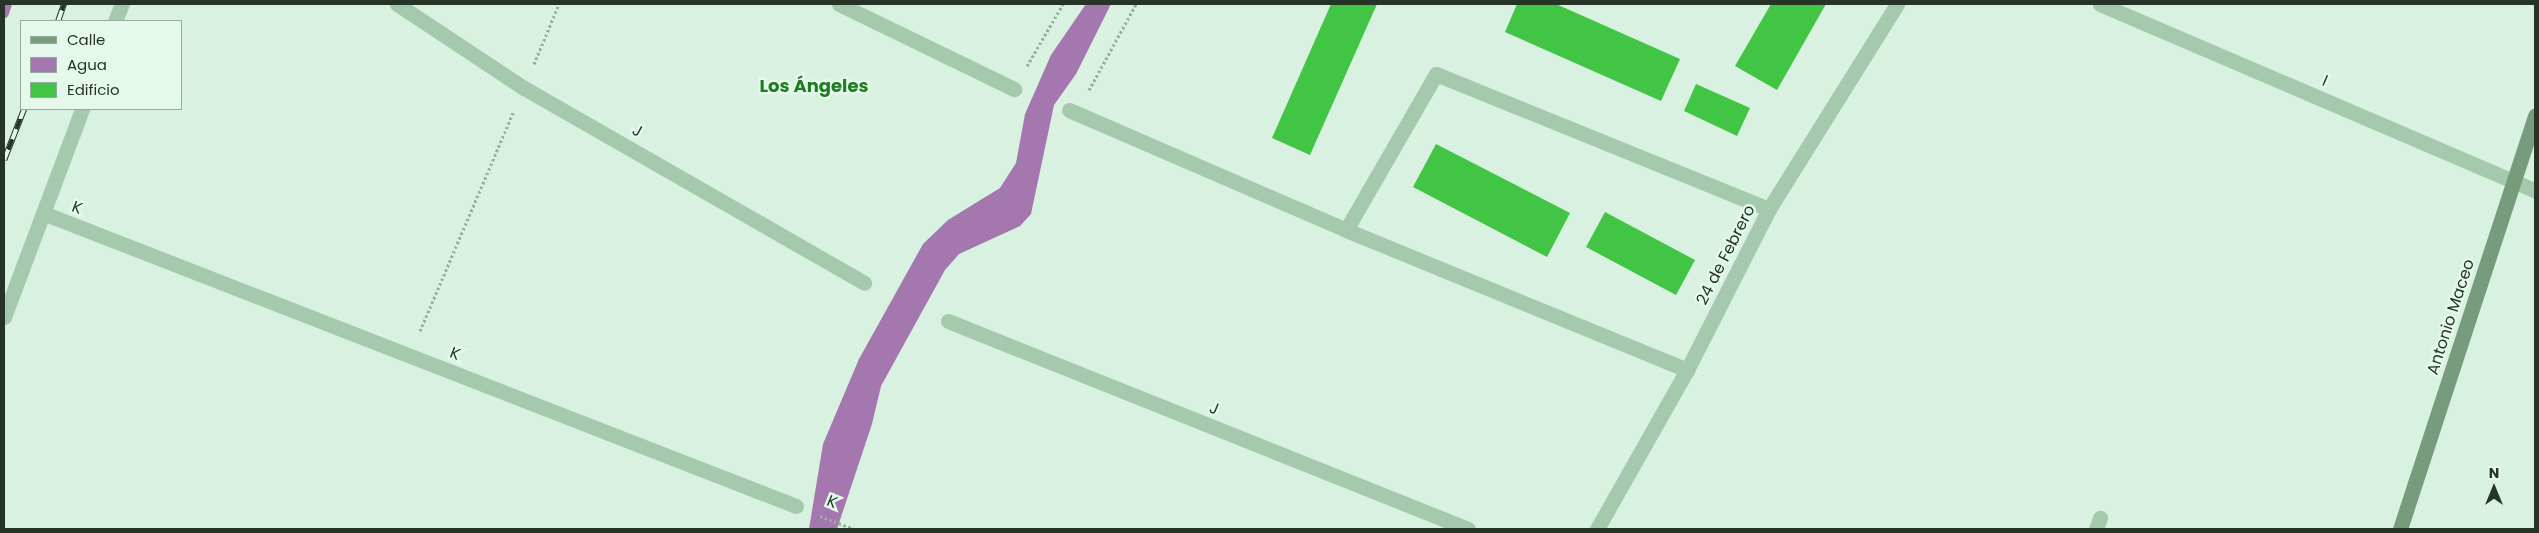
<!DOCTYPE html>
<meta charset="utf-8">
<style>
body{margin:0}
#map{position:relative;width:2539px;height:533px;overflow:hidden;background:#d8f1e0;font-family:Poppins,sans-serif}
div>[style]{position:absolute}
.water>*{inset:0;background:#a477ae}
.stream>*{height:10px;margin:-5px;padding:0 5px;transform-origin:5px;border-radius:5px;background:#a477ae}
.building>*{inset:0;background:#42c544}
.path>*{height:3px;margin-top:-1.5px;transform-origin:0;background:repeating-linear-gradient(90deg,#8fb497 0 2.5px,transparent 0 5px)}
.street>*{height:15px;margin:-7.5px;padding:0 7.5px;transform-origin:7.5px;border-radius:7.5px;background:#a4c9ad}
.secondary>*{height:15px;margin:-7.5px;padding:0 7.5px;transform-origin:7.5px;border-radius:7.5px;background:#769c7b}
.rail>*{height:5.5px;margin-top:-2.75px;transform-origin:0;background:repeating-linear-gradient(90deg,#e4f9eb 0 11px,#263427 0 22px);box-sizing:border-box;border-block:1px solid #263427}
span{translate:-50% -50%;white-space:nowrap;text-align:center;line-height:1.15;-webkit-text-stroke:5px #e4f9eb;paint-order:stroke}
.street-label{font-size:16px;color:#263427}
.neighbourhood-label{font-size:18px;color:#1f7c20;font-weight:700}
.frame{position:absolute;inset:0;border:5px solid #263427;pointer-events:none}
.legend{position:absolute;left:20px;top:20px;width:162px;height:90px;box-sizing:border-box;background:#e4f9eb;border:1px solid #98aa9d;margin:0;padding:6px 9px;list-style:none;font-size:15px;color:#263427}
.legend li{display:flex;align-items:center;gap:10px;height:25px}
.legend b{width:25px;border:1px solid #98aa9d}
.north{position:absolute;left:2469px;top:463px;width:50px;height:50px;-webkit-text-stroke:4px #e4f9eb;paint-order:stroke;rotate:0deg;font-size:14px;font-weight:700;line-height:20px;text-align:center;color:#263427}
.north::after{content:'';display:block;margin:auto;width:18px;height:22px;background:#263427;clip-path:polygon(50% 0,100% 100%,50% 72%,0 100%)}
</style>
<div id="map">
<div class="water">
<i style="clip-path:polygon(1086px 4px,1111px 4px,1076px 74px,1054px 105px,1031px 214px,1020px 226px,959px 254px,945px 270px,881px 386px,872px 424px,837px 529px,809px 529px,823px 444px,859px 359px,923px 244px,948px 220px,1000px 188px,1016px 163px,1025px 114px,1051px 55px)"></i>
</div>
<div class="stream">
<i style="left:4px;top:13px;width:9px;rotate:-72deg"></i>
</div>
<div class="building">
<i style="clip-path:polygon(1331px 4px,1377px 4px,1310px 155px,1272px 138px)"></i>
<i style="clip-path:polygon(1517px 4px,1556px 4px,1680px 59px,1661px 101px,1505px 32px)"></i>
<i style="clip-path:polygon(1771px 4px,1826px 4px,1777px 90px,1735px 66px)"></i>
<i style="clip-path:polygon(1696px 84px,1750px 108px,1737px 136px,1684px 111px)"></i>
<i style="clip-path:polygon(1436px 144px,1570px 213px,1547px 257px,1413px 187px)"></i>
<i style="clip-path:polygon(1605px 212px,1695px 260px,1676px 295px,1586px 247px)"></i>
</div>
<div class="path">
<i style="left:534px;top:64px;width:65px;rotate:-67.4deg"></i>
<i style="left:1027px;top:66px;width:72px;rotate:-59.9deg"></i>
<i style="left:1089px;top:90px;width:98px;rotate:-61.3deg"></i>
<i style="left:420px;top:331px;width:239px;rotate:-66.9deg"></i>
<i style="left:820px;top:516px;width:36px;rotate:21deg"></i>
</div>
<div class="street">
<i style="left:397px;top:4px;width:152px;rotate:33.5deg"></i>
<i style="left:524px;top:88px;width:392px;rotate:29.8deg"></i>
<i style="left:839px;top:4px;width:195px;rotate:25.9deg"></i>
<i style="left:2100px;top:4px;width:473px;rotate:23.2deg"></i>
<i style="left:115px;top:21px;width:18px;rotate:-68deg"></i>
<i style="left:1069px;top:110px;width:302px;rotate:23.4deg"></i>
<i style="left:1346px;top:230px;width:369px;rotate:22.3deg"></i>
<i style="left:43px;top:213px;width:808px;rotate:21.26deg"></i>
<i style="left:1346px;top:230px;width:180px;rotate:-60deg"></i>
<i style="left:1436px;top:74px;width:359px;rotate:22.1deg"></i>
<i style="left:4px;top:317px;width:222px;rotate:-69.4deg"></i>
<i style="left:948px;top:321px;width:560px;rotate:21.8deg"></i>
<i style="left:1597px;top:529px;width:183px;rotate:-60.5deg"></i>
<i style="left:1687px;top:370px;width:181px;rotate:-63deg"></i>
<i style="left:1769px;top:209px;width:242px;rotate:-58deg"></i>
<i style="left:2096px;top:529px;width:12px;rotate:-70deg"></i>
</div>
<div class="secondary">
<i style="left:2400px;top:529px;width:435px;rotate:-71.9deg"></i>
</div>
<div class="rail">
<i style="left:58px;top:21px;width:18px;rotate:-71deg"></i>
<i style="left:4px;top:160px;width:55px;rotate:-68.6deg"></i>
</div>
<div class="street-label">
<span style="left:2325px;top:81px;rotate:23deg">I</span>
<span style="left:637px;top:131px;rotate:29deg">J</span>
<span style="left:77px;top:208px;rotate:21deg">K</span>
<span style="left:1726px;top:255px;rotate:-63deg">24 de Febrero</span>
<span style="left:2451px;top:317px;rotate:-72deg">Antonio Maceo</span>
<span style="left:455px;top:354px;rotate:21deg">K</span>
<span style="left:1214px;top:409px;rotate:22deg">J</span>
<span style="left:832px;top:502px;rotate:22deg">K</span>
</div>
<div class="neighbourhood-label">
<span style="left:814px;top:86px">Los Ángeles</span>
</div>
<div class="frame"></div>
<ul class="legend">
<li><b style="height:6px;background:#769c7b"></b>Calle</li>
<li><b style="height:14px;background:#a477ae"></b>Agua</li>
<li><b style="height:14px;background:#42c544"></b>Edificio</li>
</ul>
<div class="north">N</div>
</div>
